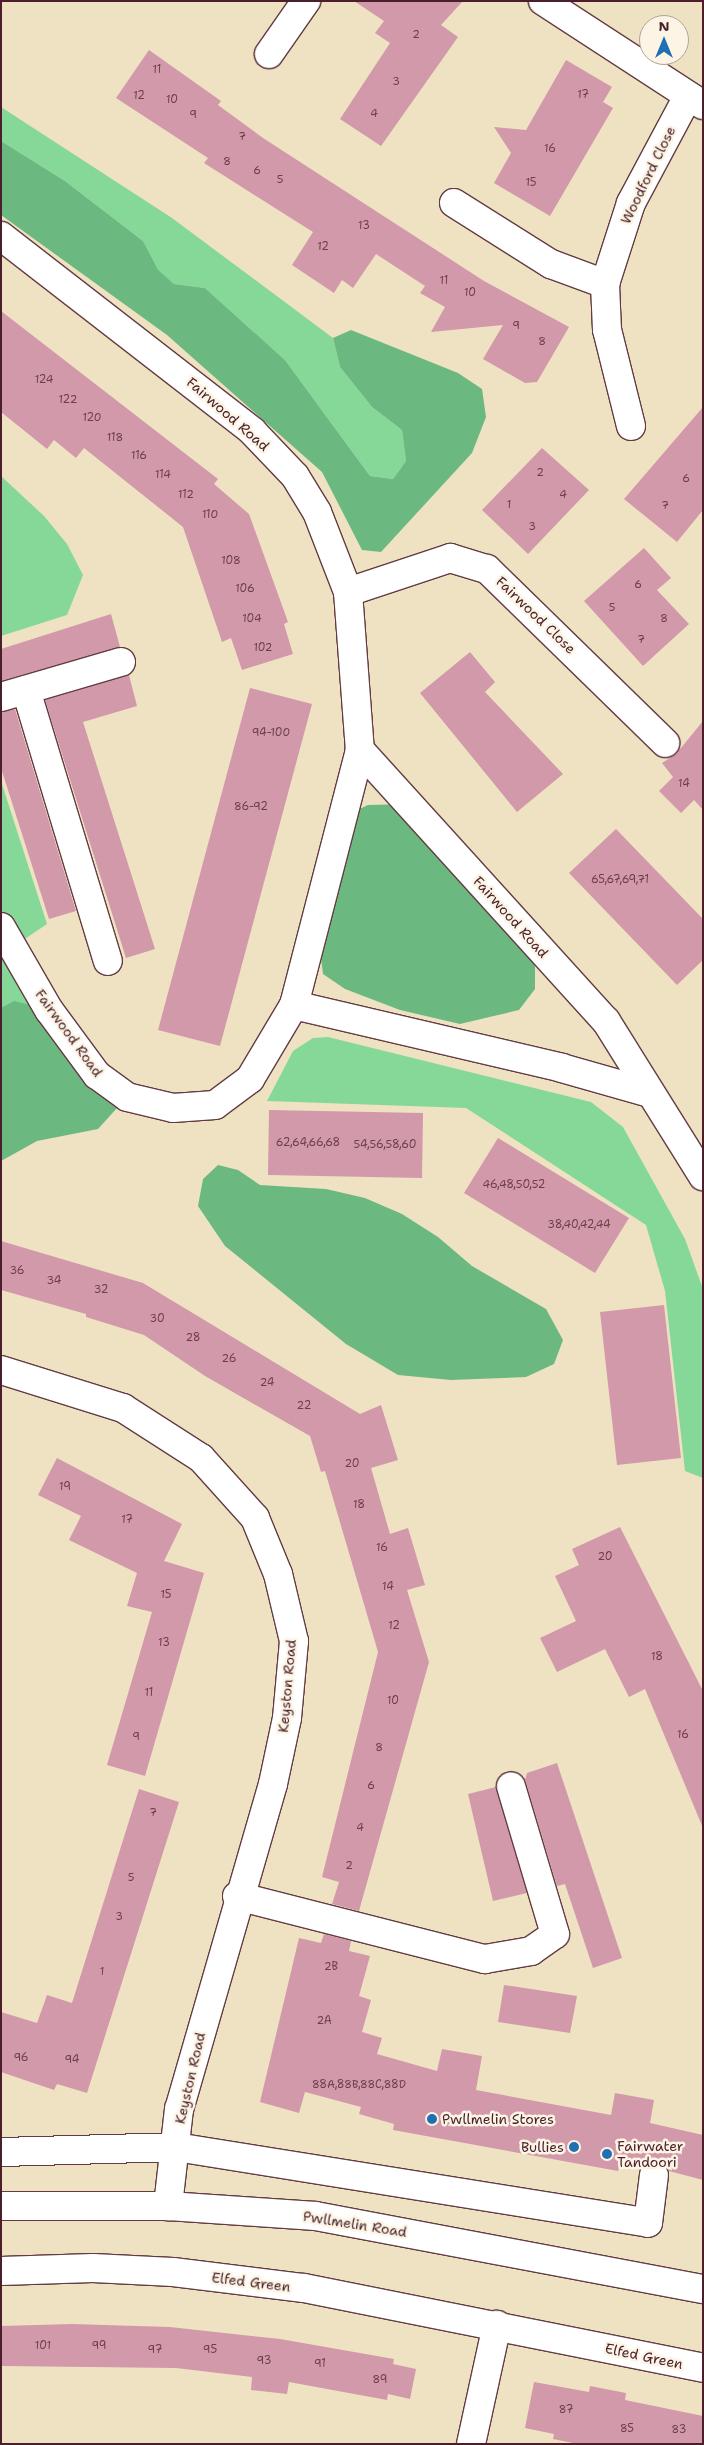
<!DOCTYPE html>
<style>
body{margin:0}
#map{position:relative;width:704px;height:2445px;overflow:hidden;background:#efe2c3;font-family:"Shantell Sans",sans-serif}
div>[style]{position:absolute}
.green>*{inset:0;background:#86d899}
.forest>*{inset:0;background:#6cb881}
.building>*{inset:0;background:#d299aa}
.roads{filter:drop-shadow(1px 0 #633c42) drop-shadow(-1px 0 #633c42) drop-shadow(0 1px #633c42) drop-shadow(0 -1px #633c42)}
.minor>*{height:28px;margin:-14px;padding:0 14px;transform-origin:14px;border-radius:14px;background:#fff}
.dots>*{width:14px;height:14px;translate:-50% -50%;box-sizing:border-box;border:2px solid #fcf5e5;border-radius:50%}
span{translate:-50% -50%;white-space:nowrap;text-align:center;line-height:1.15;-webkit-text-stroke:5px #fcf5e5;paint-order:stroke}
.number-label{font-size:11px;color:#6c3e4b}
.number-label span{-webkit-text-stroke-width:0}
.street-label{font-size:14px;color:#4a1f2b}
.poi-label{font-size:14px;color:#4a1f2b}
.left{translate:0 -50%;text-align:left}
.right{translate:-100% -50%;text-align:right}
.frame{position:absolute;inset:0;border:2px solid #4a1f2b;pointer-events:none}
.north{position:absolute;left:639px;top:15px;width:50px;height:50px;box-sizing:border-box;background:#fcf5e5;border:1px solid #b59f9b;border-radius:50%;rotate:0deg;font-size:14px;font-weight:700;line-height:20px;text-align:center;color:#4a1f2b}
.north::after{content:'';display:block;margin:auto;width:18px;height:22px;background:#1f6fb2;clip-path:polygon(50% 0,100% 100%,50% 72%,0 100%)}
</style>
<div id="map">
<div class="green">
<i style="clip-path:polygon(1px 107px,172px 218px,333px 338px,340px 367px,372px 407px,402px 430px,406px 461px,393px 479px,370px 476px,285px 360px,205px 288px,174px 284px,157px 270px,143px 241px,65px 181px,1px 141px)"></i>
<i style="clip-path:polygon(1px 476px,44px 516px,67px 544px,83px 575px,67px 615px,1px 636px)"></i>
<i style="clip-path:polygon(1px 781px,47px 924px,13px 947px,49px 1010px,1px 1070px)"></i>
<i style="clip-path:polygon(328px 1037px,591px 1102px,623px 1127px,685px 1239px,703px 1289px,703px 1478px,685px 1471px,665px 1291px,646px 1225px,466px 1108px,267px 1101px,293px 1051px,313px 1038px)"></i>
</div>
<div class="forest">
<i style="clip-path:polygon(1px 141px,65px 181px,143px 241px,158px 270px,174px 284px,205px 288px,285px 360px,370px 476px,393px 479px,406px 461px,402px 430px,372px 407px,340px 367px,333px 338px,351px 330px,458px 373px,482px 389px,486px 417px,472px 453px,381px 552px,362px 550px,322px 472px,167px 335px,1px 215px)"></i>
<i style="clip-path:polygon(408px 804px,535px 962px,535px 989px,519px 1010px,460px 1024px,400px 1010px,345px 989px,323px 974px,317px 927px,351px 813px,368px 805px)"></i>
<i style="clip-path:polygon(14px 1001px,49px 1010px,127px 1097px,98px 1129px,37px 1141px,1px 1161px,1px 1008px)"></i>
<i style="clip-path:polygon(218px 1165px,238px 1170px,260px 1185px,326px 1189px,365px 1198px,402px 1214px,438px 1237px,472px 1266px,546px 1309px,563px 1340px,554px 1364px,526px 1377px,451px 1380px,398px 1375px,346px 1344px,225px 1246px,198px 1206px,203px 1179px)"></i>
</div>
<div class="building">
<i style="clip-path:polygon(354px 1px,463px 1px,441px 25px,458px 37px,381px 146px,340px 119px,390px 43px,375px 33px,384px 21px)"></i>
<i style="clip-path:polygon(149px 50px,221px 101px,218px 105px,263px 138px,484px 281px,569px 327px,537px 382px,525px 383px,483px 359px,503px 325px,431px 332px,445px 307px,420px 293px,425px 286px,376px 254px,353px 288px,342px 280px,334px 293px,292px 265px,313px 232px,204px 163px,208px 158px,116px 98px)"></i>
<i style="clip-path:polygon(566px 60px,612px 87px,603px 102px,613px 108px,550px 216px,494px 183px,511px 153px,494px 127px,526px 130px)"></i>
<i style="clip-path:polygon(1px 311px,218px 479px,214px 484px,249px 514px,288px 622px,284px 624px,293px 654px,242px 670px,231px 638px,222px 642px,183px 527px,84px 448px,76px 458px,54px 440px,47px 449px,1px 412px)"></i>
<i style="clip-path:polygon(703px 407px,703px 510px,677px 542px,624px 499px)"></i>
<i style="clip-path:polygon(542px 448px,589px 490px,528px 554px,482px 510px)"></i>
<i style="clip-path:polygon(644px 548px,671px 578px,657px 590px,689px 624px,643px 666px,584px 601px)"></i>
<i style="clip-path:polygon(111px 614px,120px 647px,1px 681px,1px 649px)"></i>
<i style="clip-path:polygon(470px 652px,495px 682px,485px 692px,563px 774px,517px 812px,420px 693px)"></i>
<i style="clip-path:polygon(129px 675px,137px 706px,83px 722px,155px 949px,126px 958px,45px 700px)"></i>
<i style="clip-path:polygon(250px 688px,312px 704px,220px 1046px,158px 1030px)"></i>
<i style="clip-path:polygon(15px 709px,76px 911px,49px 919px,1px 768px,1px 712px)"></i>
<i style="clip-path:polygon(703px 721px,703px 810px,694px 800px,681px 813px,659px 791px,673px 777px,662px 763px,676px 754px)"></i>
<i style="clip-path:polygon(616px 829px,703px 919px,703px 960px,677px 985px,569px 873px)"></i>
<i style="clip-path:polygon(269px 1110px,423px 1113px,422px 1178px,268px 1175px)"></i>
<i style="clip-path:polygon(498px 1138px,629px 1218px,595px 1273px,464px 1193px)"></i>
<i style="clip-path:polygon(1px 1241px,143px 1283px,360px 1414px,381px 1405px,398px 1460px,371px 1468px,390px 1534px,408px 1528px,425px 1585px,407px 1590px,429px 1662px,359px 1911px,332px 1904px,339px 1882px,322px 1877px,378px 1652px,325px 1471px,321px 1472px,310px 1436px,205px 1376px,144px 1335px,86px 1317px,86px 1314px,1px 1290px)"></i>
<i style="clip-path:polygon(664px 1305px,681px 1458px,617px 1465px,600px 1312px)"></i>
<i style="clip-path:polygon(57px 1458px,182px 1524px,164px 1561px,204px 1573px,145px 1776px,107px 1765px,152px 1612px,127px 1606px,137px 1573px,69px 1540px,81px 1516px,38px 1495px)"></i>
<i style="clip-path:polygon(620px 1527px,703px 1691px,703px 1828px,645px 1689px,629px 1697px,605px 1649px,557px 1672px,540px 1638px,576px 1621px,555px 1576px,579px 1565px,572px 1549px)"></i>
<i style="clip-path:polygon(557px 1763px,622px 1958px,593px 1968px,565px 1884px,557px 1886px,525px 1780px,527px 1773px)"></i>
<i style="clip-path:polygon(496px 1787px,527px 1893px,493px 1901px,468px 1794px)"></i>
<i style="clip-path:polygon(139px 1789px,179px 1802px,87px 2093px,57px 2084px,54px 2090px,1px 2072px,1px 2012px,37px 2023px,47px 1995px,72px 2003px)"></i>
<i style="clip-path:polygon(324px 1934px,351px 1941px,349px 1951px,370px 1956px,359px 1996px,371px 2000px,362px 2032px,382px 2038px,377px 2054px,437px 2071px,442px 2049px,482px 2056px,476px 2090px,611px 2115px,615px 2093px,654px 2100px,650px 2123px,703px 2135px,703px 2180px,669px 2171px,656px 2160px,643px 2164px,621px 2159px,618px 2171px,393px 2130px,394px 2124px,359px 2114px,361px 2107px,305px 2092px,299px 2113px,260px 2102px,299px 1938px,321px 1943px)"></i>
<i style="clip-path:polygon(504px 1985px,577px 1996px,570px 2033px,498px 2022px)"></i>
<i style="clip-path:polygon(72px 2324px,170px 2327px,280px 2339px,394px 2359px,393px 2364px,416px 2369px,410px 2399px,388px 2394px,387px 2400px,289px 2382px,287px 2394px,251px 2390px,252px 2377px,176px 2368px,1px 2366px,1px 2326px)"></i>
<i style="clip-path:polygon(534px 2382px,589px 2392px,590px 2386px,626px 2393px,625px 2400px,703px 2416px,703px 2444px,578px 2444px,553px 2439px,554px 2434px,525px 2428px)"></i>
</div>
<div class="roads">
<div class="minor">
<i style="left:543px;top:1px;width:191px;rotate:33deg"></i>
<i style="left:269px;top:54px;width:65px;rotate:-55.1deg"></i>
<i style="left:454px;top:203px;width:115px;rotate:32.2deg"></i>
<i style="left:551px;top:264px;width:58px;rotate:20.3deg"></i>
<i style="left:1px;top:236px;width:318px;rotate:37.8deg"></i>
<i style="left:252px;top:431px;width:62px;rotate:46.3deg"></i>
<i style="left:295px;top:476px;width:42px;rotate:58.6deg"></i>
<i style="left:317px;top:512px;width:86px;rotate:68.8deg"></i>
<i style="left:348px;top:592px;width:158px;rotate:85.7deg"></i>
<i style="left:360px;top:750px;width:263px;rotate:104.5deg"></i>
<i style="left:294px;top:1005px;width:275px;rotate:13.2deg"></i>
<i style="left:562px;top:1068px;width:91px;rotate:15.9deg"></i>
<i style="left:631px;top:426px;width:99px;rotate:-104deg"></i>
<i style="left:607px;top:330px;width:46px;rotate:-92.5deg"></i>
<i style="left:605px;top:284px;width:85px;rotate:-72.2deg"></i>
<i style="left:631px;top:203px;width:119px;rotate:-61.9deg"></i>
<i style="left:348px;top:592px;width:108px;rotate:-18.4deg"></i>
<i style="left:450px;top:558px;width:39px;rotate:17deg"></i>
<i style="left:487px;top:569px;width:249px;rotate:44.3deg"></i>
<i style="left:26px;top:690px;width:283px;rotate:73.2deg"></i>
<i style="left:1px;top:697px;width:125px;rotate:-16.3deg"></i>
<i style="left:360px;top:750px;width:366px;rotate:47.8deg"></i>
<i style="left:606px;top:1021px;width:183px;rotate:58deg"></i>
<i style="left:1px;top:927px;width:96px;rotate:60deg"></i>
<i style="left:49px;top:1010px;width:81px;rotate:53.6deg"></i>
<i style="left:97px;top:1075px;width:37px;rotate:36deg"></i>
<i style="left:127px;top:1097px;width:47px;rotate:13.4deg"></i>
<i style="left:173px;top:1108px;width:42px;rotate:-4.1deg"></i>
<i style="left:215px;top:1105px;width:44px;rotate:-36.6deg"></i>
<i style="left:250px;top:1079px;width:86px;rotate:-59.3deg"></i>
<i style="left:1px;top:1370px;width:128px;rotate:17.3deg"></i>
<i style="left:123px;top:1408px;width:93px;rotate:32.7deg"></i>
<i style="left:201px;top:1458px;width:81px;rotate:48deg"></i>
<i style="left:255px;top:1518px;width:61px;rotate:67.7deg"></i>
<i style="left:278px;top:1574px;width:69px;rotate:76.6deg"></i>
<i style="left:294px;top:1641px;width:77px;rotate:95.2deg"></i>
<i style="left:287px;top:1718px;width:67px;rotate:102deg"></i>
<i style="left:273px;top:1784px;width:338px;rotate:106.1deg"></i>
<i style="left:179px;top:2109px;width:98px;rotate:96.5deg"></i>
<i style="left:237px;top:1896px;width:256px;rotate:14.3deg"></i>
<i style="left:485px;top:1959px;width:47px;rotate:-9.9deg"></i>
<i style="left:531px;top:1951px;width:29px;rotate:-35deg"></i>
<i style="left:555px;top:1934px;width:154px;rotate:-106.6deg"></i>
<i style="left:1px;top:2152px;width:175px;rotate:-1.6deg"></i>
<i style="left:176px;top:2147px;width:478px;rotate:9.1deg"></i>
<i style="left:648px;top:2223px;width:48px;rotate:-82.9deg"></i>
<i style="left:1px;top:2206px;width:167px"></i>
<i style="left:168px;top:2206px;width:148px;rotate:3.9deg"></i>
<i style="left:316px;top:2216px;width:394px;rotate:10.7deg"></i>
<i style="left:1px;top:2271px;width:92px;rotate:-1.9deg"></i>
<i style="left:93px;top:2268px;width:80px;rotate:2.9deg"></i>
<i style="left:173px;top:2272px;width:132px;rotate:7deg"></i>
<i style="left:304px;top:2288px;width:407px;rotate:11.3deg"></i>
<i style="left:471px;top:2444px;width:122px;rotate:-77.7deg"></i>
</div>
</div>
<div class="dots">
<i style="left:432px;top:2119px;background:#1f6fb2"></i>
<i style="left:574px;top:2147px;background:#1f6fb2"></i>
<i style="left:607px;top:2154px;background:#1f6fb2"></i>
</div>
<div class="number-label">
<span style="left:416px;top:35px">2</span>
<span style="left:157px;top:70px">11</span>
<span style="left:396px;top:82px">3</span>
<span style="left:583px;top:95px">17</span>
<span style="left:139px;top:96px">12</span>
<span style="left:172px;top:100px">10</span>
<span style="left:374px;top:114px">4</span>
<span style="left:193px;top:115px">9</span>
<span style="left:242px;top:137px">7</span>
<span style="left:550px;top:149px">16</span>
<span style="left:227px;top:162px">8</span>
<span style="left:257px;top:171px">6</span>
<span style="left:280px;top:180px">5</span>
<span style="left:531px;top:183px">15</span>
<span style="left:364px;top:226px">13</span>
<span style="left:323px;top:247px">12</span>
<span style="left:444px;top:281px">11</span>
<span style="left:470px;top:293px">10</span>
<span style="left:516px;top:326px">9</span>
<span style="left:542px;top:342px">8</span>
<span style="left:44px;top:380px">124</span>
<span style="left:68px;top:400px">122</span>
<span style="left:92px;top:418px">120</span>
<span style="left:115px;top:438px">118</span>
<span style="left:139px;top:456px">116</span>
<span style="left:540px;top:473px">2</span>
<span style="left:163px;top:475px">114</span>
<span style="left:686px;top:479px">6</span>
<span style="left:186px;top:495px">112</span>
<span style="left:563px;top:495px">4</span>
<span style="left:509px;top:505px">1</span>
<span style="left:665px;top:506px">7</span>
<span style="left:210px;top:515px">110</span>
<span style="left:532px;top:527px">3</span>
<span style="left:231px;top:561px">108</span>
<span style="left:638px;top:585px">6</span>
<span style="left:245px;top:589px">106</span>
<span style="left:612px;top:608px">5</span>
<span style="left:252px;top:619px">104</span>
<span style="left:664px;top:619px">8</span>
<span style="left:641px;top:640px">7</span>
<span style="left:263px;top:648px">102</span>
<span style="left:271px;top:733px">94-100</span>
<span style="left:684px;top:784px">14</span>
<span style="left:251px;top:807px">86-92</span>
<span style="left:620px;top:880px">65,67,69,71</span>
<span style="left:308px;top:1143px">62,64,66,68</span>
<span style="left:385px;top:1145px">54,56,58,60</span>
<span style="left:514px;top:1185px">46,48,50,52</span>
<span style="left:579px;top:1225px">38,40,42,44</span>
<span style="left:17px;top:1271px">36</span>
<span style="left:54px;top:1281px">34</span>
<span style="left:101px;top:1290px">32</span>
<span style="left:157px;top:1319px">30</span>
<span style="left:193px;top:1338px">28</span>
<span style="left:229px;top:1359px">26</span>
<span style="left:267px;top:1383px">24</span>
<span style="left:304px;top:1406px">22</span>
<span style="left:352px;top:1464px">20</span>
<span style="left:65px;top:1487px">19</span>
<span style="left:359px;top:1505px">18</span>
<span style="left:127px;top:1520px">17</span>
<span style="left:382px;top:1548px">16</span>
<span style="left:605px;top:1557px">20</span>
<span style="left:388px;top:1587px">14</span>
<span style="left:166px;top:1595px">15</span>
<span style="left:394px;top:1626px">12</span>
<span style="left:164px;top:1643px">13</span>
<span style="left:657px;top:1657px">18</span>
<span style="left:149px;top:1693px">11</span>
<span style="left:393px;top:1701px">10</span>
<span style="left:683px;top:1735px">16</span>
<span style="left:136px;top:1737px">9</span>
<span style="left:379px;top:1748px">8</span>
<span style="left:371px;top:1786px">6</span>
<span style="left:153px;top:1813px">7</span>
<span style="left:360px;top:1828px">4</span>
<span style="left:349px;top:1866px">2</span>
<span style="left:131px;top:1878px">5</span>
<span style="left:119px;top:1917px">3</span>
<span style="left:331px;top:1967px">2B</span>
<span style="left:102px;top:1972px">1</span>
<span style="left:324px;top:2021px">2A</span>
<span style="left:21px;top:2058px">96</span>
<span style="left:72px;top:2060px">94</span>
<span style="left:359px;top:2085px">88A,88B,88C,88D</span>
<span style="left:43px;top:2346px">101</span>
<span style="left:99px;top:2346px">99</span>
<span style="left:155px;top:2350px">97</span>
<span style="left:210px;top:2350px">95</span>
<span style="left:264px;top:2361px">93</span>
<span style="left:320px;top:2364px">91</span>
<span style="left:380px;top:2380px">89</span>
<span style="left:566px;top:2410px">87</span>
<span style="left:627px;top:2429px">85</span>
<span style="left:679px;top:2430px">83</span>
</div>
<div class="street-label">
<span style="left:648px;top:175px;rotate:-64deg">Woodford Close</span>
<span style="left:228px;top:414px;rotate:41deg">Fairwood Road</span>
<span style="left:536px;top:615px;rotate:44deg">Fairwood Close</span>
<span style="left:511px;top:917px;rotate:48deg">Fairwood Road</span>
<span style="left:69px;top:1033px;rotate:54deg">Fairwood Road</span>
<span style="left:287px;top:1686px;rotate:-85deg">Keyston Road</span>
<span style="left:190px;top:2078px;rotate:-77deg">Keyston Road</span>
<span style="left:355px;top:2224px;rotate:9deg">Pwllmelin Road</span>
<span style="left:251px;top:2282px;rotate:7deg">Elfed Green</span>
<span style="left:644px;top:2356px;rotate:12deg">Elfed Green</span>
</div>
<div class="poi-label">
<span class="left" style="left:442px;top:2119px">Pwllmelin Stores</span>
<span class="left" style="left:617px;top:2154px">Fairwater<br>Tandoori</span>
<span class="right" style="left:564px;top:2147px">Bullies</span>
</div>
<div class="frame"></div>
<div class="north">N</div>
</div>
